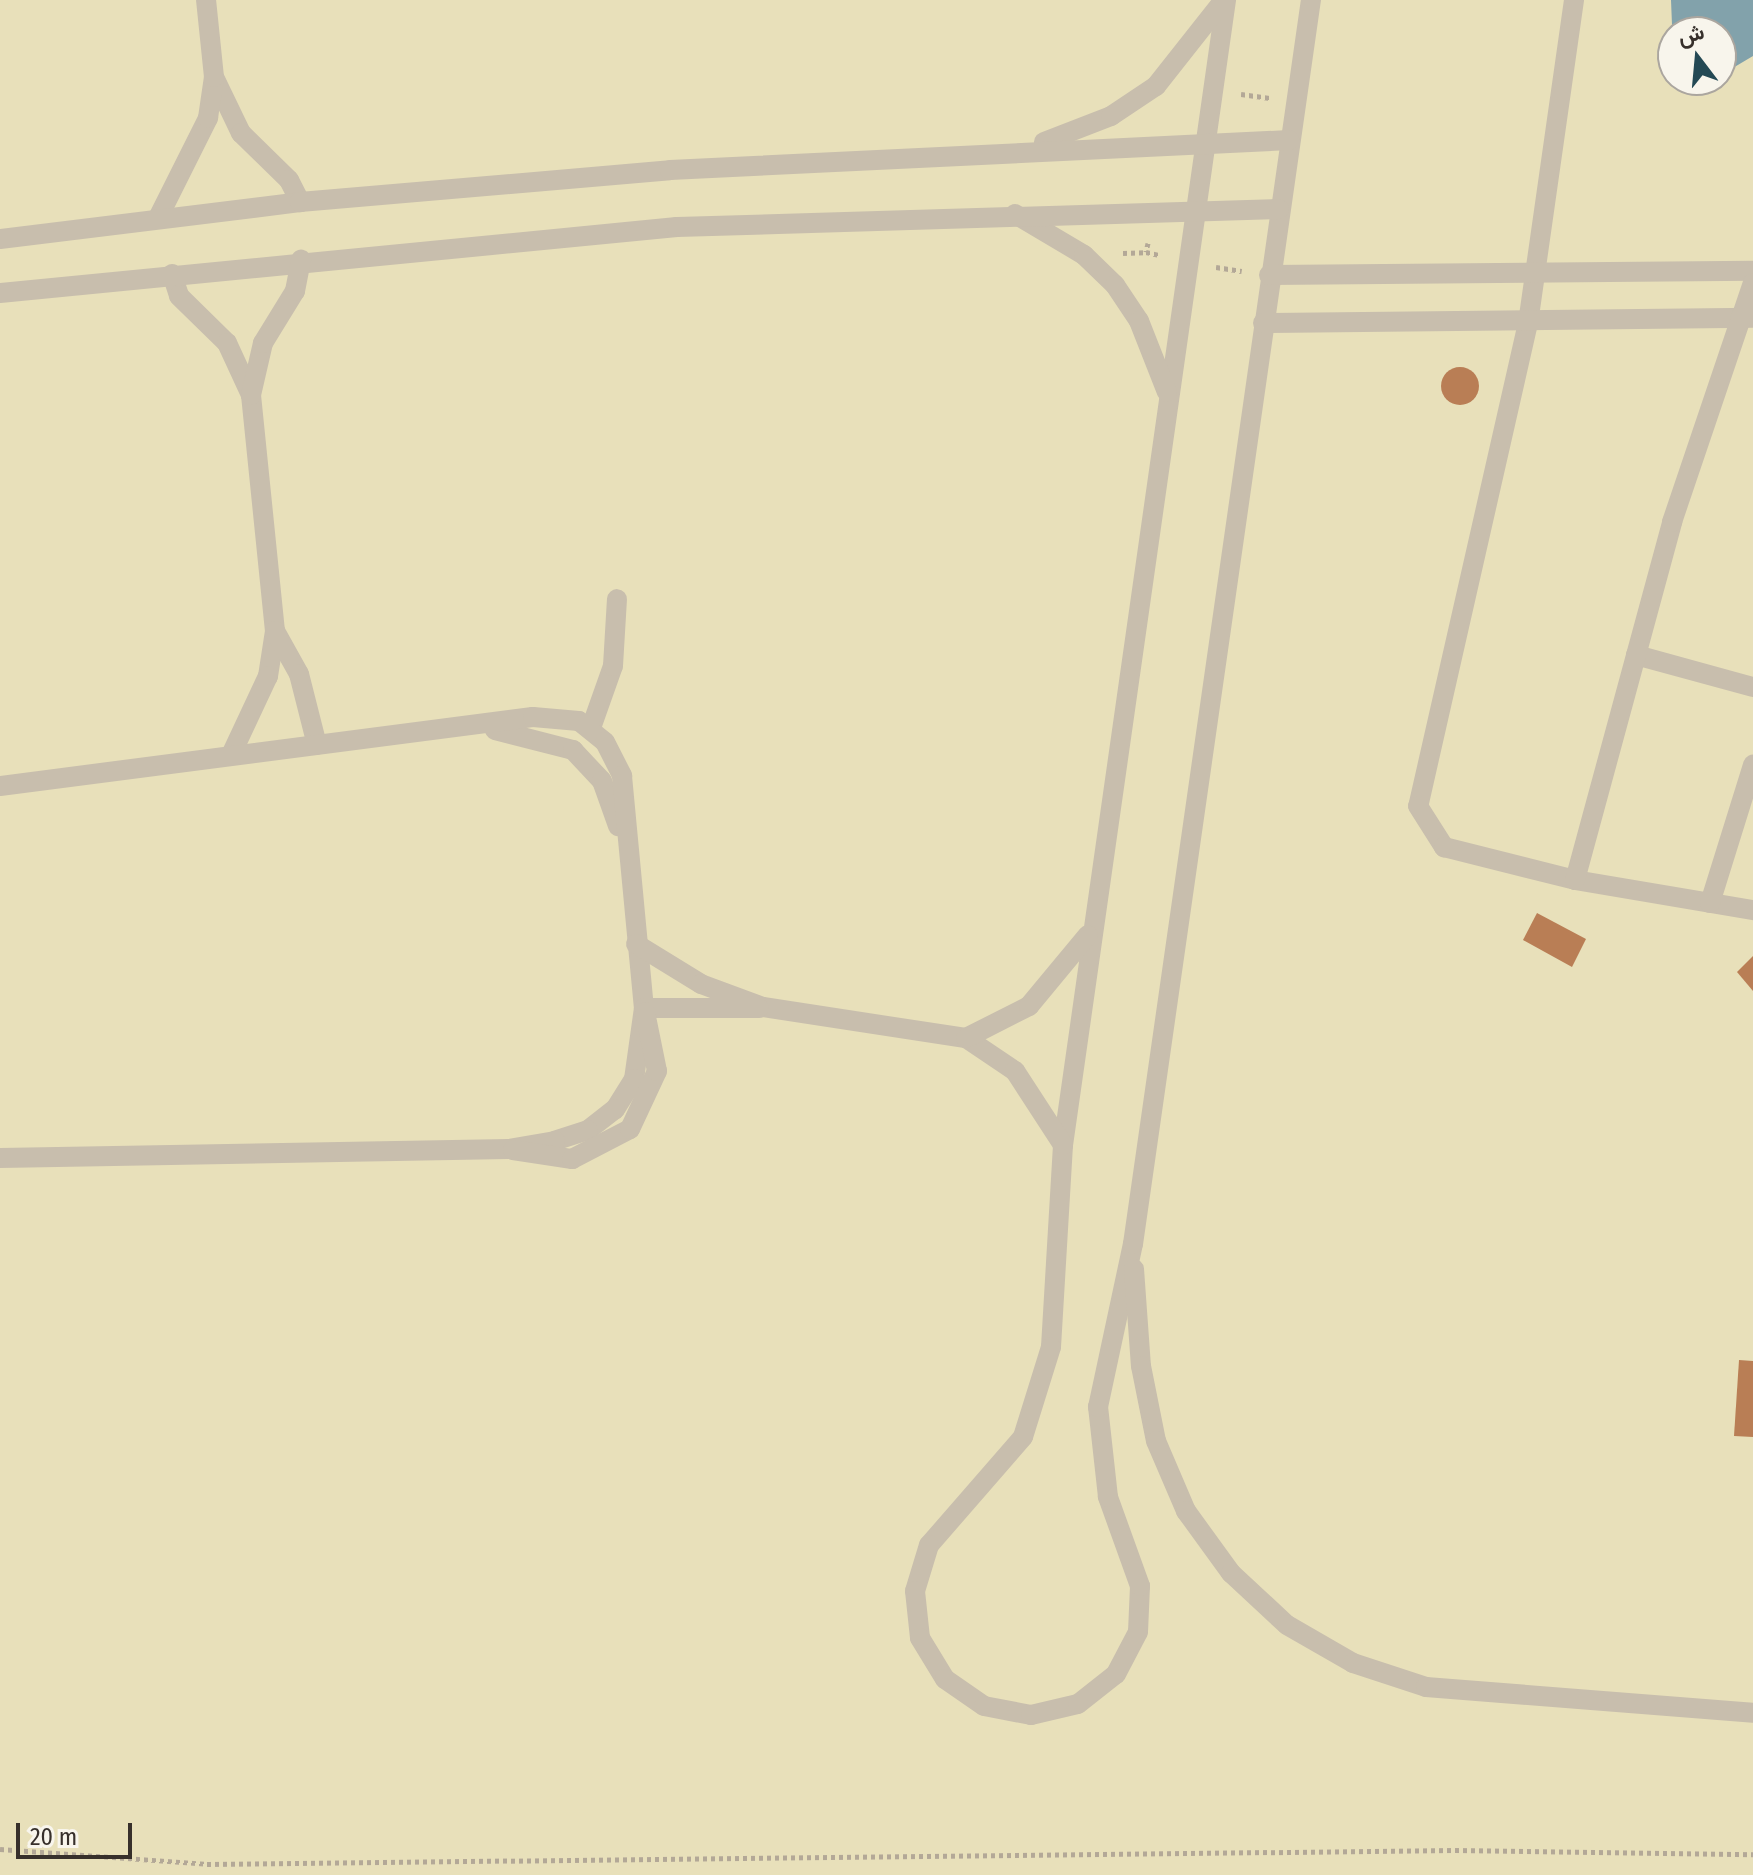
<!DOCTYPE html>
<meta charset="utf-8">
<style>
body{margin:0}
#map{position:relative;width:1753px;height:1875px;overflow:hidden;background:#f0ebe0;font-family:"Fira Sans Condensed",Vazirmatn,sans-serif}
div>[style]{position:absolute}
.sand>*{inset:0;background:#e8e0ba}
.water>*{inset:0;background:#82a2ab}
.building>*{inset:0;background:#b97e55}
.round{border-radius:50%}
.path>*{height:5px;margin-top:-2.5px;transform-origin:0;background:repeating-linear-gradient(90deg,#b3a897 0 4px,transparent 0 8px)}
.minor>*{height:20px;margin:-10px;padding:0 10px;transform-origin:10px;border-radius:10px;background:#c8bead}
span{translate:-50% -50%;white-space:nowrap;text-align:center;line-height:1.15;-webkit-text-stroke:6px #f8f5ec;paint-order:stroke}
.north{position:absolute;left:1657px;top:16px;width:80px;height:80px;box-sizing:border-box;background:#f8f5ec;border:2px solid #aba69f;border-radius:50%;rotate:344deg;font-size:22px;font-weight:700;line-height:32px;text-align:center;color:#37302b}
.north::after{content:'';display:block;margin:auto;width:28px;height:36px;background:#244954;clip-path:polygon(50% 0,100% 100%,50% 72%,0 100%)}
.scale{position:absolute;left:16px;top:1823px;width:116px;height:36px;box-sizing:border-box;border:4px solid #37302b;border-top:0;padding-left:10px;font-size:24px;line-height:28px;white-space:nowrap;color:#37302b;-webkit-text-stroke:6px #f8f5ec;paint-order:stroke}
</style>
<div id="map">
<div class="sand">
<i style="clip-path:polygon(evenodd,0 0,1753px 0,1753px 1875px,0 1875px,0 0,1673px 32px,1721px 32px,1721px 80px,1673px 80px,1673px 32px)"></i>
</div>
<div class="water">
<i style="clip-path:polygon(1671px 0,1753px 0,1753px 56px,1721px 75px,1721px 32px,1673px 32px,1673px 50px)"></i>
</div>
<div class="building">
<i class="round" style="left:1441px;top:367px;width:38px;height:38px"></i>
<i style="clip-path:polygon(1537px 913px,1586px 939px,1572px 967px,1523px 940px)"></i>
<i style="clip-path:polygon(1753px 956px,1753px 991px,1737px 972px)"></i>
<i style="clip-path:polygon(1739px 1360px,1753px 1361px,1753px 1437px,1734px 1436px)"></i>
</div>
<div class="path">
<i style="left:1241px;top:94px;width:29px;rotate:8deg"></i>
<i style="left:1148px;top:243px;width:9px;rotate:103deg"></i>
<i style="left:1146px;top:252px;width:13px;rotate:13deg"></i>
<i style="left:1123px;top:253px;width:23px;rotate:-2deg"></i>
<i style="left:1216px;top:267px;width:26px;rotate:9deg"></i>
<i style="left:0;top:1849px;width:208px;rotate:4.1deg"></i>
<i style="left:207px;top:1864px;width:1248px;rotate:-0.64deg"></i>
<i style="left:1455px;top:1850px;width:298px;rotate:0.8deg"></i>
</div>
<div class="minor">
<i style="left:1226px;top:0;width:1157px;rotate:98.1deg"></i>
<i style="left:1063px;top:1145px;width:202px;rotate:93.4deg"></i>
<i style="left:1051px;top:1347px;width:94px;rotate:107.3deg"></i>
<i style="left:1023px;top:1437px;width:143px;rotate:131deg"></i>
<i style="left:929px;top:1545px;width:48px;rotate:106.9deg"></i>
<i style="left:915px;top:1591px;width:47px;rotate:83.9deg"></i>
<i style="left:920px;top:1638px;width:48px;rotate:58.6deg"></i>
<i style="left:945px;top:1679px;width:47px;rotate:34.7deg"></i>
<i style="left:984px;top:1706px;width:48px;rotate:10.8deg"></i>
<i style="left:1031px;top:1715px;width:48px;rotate:-13.2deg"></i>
<i style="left:1078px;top:1704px;width:48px;rotate:-38.3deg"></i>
<i style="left:1116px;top:1674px;width:47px;rotate:-62.4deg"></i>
<i style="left:1138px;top:1632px;width:46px;rotate:-87.5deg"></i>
<i style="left:1140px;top:1586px;width:95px;rotate:-109.8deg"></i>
<i style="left:1108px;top:1497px;width:91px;rotate:-96.3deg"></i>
<i style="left:1098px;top:1407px;width:167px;rotate:-77.9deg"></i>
<i style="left:1133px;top:1244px;width:1257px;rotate:-81.86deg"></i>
<i style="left:1574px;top:0;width:326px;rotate:98.1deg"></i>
<i style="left:1528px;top:323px;width:495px;rotate:102.8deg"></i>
<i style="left:1418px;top:806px;width:49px;rotate:57.6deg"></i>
<i style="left:1444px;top:847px;width:135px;rotate:14.1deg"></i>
<i style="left:1575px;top:880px;width:181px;rotate:9.6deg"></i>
<i style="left:215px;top:79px;width:60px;rotate:64.3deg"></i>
<i style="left:241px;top:133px;width:67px;rotate:44.4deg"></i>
<i style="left:289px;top:180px;width:25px;rotate:63deg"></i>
<i style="left:1044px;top:142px;width:72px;rotate:-21.2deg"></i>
<i style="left:1111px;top:116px;width:54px;rotate:-33.7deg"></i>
<i style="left:1156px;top:86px;width:110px;rotate:-51.7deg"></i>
<i style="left:1015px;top:214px;width:80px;rotate:30.7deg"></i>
<i style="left:1084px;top:255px;width:43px;rotate:44.1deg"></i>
<i style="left:1115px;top:285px;width:43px;rotate:56.3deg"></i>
<i style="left:1139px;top:321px;width:76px;rotate:68.5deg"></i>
<i style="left:159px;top:216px;width:110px;rotate:-63.4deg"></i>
<i style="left:208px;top:118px;width:41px;rotate:-81.7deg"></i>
<i style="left:214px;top:77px;width:77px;rotate:-95.9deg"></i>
<i style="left:0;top:239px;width:302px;rotate:-7deg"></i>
<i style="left:300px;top:202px;width:371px;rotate:-4.9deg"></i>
<i style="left:670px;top:170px;width:620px;rotate:-2.77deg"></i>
<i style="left:172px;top:274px;width:23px;rotate:72deg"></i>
<i style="left:179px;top:296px;width:67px;rotate:44.4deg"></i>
<i style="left:227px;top:343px;width:57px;rotate:65.2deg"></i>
<i style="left:251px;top:395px;width:237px;rotate:84.2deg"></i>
<i style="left:275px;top:631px;width:46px;rotate:98.8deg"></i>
<i style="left:268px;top:676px;width:87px;rotate:115.1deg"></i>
<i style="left:1269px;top:275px;width:484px;rotate:-0.5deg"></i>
<i style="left:0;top:293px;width:680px;rotate:-5.57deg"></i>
<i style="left:677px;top:227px;width:602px;rotate:-1.71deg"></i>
<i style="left:1263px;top:323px;width:490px;rotate:-0.6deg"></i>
<i style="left:251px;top:395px;width:53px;rotate:-77deg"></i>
<i style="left:263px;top:343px;width:61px;rotate:-58.4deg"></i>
<i style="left:295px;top:291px;width:32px;rotate:-79deg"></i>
<i style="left:275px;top:631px;width:49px;rotate:60.8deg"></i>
<i style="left:299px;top:674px;width:73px;rotate:75.8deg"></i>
<i style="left:1636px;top:655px;width:121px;rotate:15.3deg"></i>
<i style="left:591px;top:728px;width:66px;rotate:-70.5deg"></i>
<i style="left:613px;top:666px;width:67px;rotate:-86.6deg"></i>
<i style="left:495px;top:730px;width:81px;rotate:14.4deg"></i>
<i style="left:573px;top:750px;width:42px;rotate:46.9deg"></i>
<i style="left:602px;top:781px;width:48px;rotate:70.4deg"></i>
<i style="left:0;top:786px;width:537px;rotate:-7.38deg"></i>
<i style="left:533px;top:717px;width:46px;rotate:5deg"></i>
<i style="left:579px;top:721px;width:33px;rotate:39deg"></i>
<i style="left:605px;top:742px;width:38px;rotate:63deg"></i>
<i style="left:622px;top:776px;width:233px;rotate:84.6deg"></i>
<i style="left:644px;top:1008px;width:72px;rotate:98deg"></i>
<i style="left:634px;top:1079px;width:36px;rotate:122deg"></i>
<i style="left:615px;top:1109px;width:34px;rotate:142deg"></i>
<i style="left:588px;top:1130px;width:35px;rotate:162deg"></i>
<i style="left:555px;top:1141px;width:47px;rotate:170.1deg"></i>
<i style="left:509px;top:1149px;width:509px;rotate:178.99deg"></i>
<i style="left:1575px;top:880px;width:371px;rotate:-74.8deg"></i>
<i style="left:1672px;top:522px;width:252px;rotate:-71.3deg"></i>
<i style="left:1710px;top:903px;width:145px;rotate:-72.7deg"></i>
<i style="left:636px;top:944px;width:76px;rotate:31.6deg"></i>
<i style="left:701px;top:984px;width:66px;rotate:20.4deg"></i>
<i style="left:763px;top:1007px;width:205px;rotate:8.7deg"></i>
<i style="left:966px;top:1038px;width:59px;rotate:34deg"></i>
<i style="left:1015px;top:1071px;width:88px;rotate:57deg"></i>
<i style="left:644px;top:1008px;width:115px"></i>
<i style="left:966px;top:1038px;width:71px;rotate:-26.9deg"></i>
<i style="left:1029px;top:1006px;width:92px;rotate:-50.3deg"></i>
<i style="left:513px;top:1150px;width:60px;rotate:8.7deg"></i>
<i style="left:572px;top:1159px;width:65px;rotate:-27.3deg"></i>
<i style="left:630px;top:1129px;width:64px;rotate:-65deg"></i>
<i style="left:657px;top:1071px;width:60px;rotate:-101.5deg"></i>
<i style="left:1134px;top:1269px;width:97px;rotate:85.9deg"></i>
<i style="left:1141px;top:1366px;width:76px;rotate:78.7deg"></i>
<i style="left:1156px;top:1441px;width:76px;rotate:66.8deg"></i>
<i style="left:1186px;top:1511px;width:77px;rotate:54deg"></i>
<i style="left:1231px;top:1573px;width:76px;rotate:42.9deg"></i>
<i style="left:1287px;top:1625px;width:76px;rotate:29.9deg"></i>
<i style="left:1353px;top:1663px;width:77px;rotate:18.2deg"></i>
<i style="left:1426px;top:1687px;width:328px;rotate:4.5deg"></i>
</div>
<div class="north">ش</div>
<div class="scale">20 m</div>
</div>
